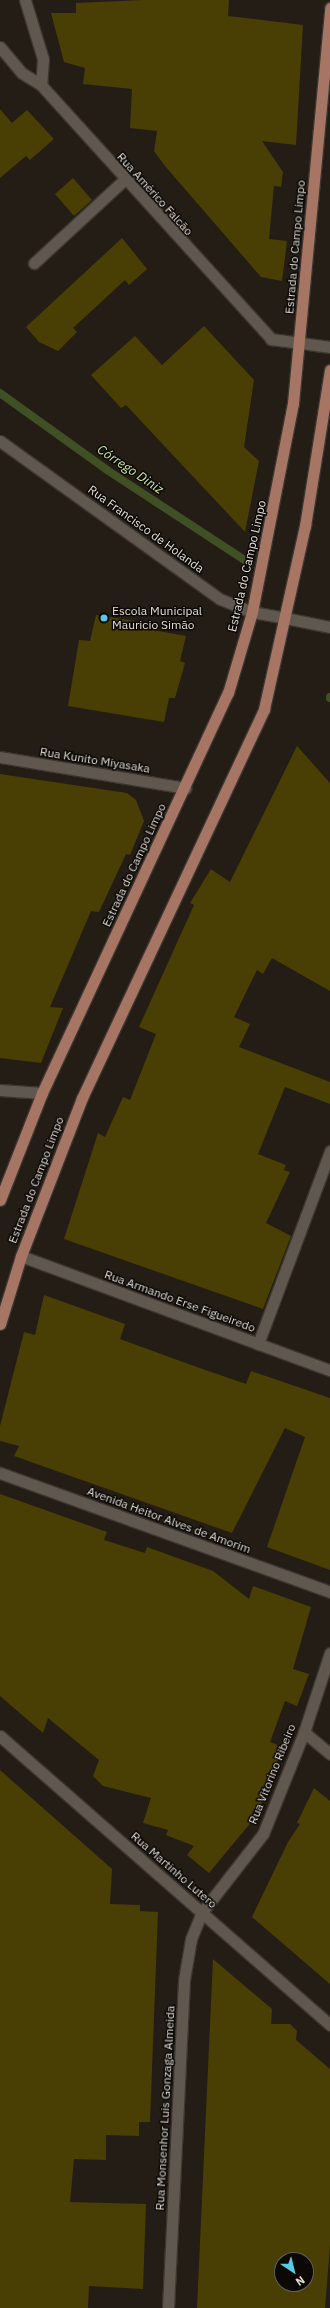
<!DOCTYPE html>
<meta charset="utf-8">
<style>
body{margin:0}
#map{position:relative;width:330px;height:2308px;overflow:hidden;background:#241d15;font-family:"IBM Plex Sans",sans-serif}
div>[style]{position:absolute}
.stream>*{height:8px;margin:-4px;padding:0 4px;transform-origin:4px;border-radius:4px;background:#3f5124}
.building>*{inset:0;background:#493e04}
.roads{filter:drop-shadow(1px 0 #3c3631) drop-shadow(-1px 0 #3c3631) drop-shadow(0 1px #3c3631) drop-shadow(0 -1px #3c3631)}
.service>*{height:11px;margin:-5.5px;padding:0 5.5px;transform-origin:5.5px;border-radius:5.5px;background:#60574e}
.minor>*{height:11px;margin:-5.5px;padding:0 5.5px;transform-origin:5.5px;border-radius:5.5px;background:#60574e}
.tertiary>*{height:11px;margin:-5.5px;padding:0 5.5px;transform-origin:5.5px;border-radius:5.5px;background:#60574e}
.primary>*{height:11px;margin:-5.5px;padding:0 5.5px;transform-origin:5.5px;border-radius:5.5px;background:#a77564}
.dots>*{width:11px;height:11px;translate:-50% -50%;box-sizing:border-box;border:2px solid #0b0805;border-radius:50%}
span{translate:-50% -50%;white-space:nowrap;text-align:center;line-height:1.15;-webkit-text-stroke:3px #0b0805;paint-order:stroke}
.street-label{font-size:12px;color:#e4ded9}
.poi-label{font-size:12px;color:#e4ded9}
.left{translate:0 -50%;text-align:left}
.water-label{font-size:13px;color:#caeaa0;font-style:italic}
.north{position:absolute;left:274px;top:2252px;width:40px;height:40px;box-sizing:border-box;background:#0b0805;border:1px solid #625e5a;border-radius:50%;rotate:145deg;font-size:11px;font-weight:700;line-height:16px;text-align:center;color:#e4ded9}
.north::after{content:'';display:block;margin:auto;width:14px;height:18px;background:#59c8e4;clip-path:polygon(50% 0,100% 100%,50% 72%,0 100%)}
</style>
<div id="map">
<div class="stream">
<i style="left:0;top:393px;width:132px;rotate:35.7deg"></i>
<i style="left:107px;top:470px;width:170px;rotate:33.2deg"></i>
<i style="left:330px;top:697px;width:1px;rotate:90deg"></i>
</div>
<div class="building">
<i style="clip-path:polygon(143px 0,229px 0,228px 16px,303px 25px,296px 145px,262px 141px,283px 172px,281px 187px,274px 186px,269px 239px,287px 241px,282px 281px,261px 277px,165px 166px,154px 151px,157px 131px,130px 128px,132px 89px,83px 84px,85px 68px,64px 62px,51px 13px,76px 13px,76px 3px)"></i>
<i style="clip-path:polygon(0 109px,12px 123px,27px 110px,54px 139px,30px 160px,26px 156px,0 178px)"></i>
<i style="clip-path:polygon(73px 178px,92px 200px,74px 216px,55px 194px)"></i>
<i style="clip-path:polygon(122px 238px,147px 269px,129px 285px,125px 280px,73px 328px,77px 332px,58px 351px,39px 342px,26px 327px)"></i>
<i style="clip-path:polygon(204px 326px,254px 380px,244px 447px,259px 461px,245px 532px,126px 405px,121px 408px,91px 375px,135px 336px,162px 365px)"></i>
<i style="clip-path:polygon(96px 615px,149px 623px,147px 629px,186px 636px,180px 661px,185px 663px,175px 698px,169px 698px,164px 722px,68px 706px,79px 640px,90px 641px)"></i>
<i style="clip-path:polygon(297px 746px,330px 783px,330px 991px,272px 958px,263px 974px,257px 970px,234px 1017px,250px 1024px,239px 1047px,330px 1082px,330px 1104px,285px 1087px,258px 1154px,286px 1165px,284px 1170px,290px 1172px,266px 1223px,291px 1236px,263px 1309px,64px 1239px,98px 1133px,105px 1137px,123px 1097px,130px 1100px,156px 1034px,139px 1027px,194px 905px,190px 903px,211px 869px,230px 882px)"></i>
<i style="clip-path:polygon(0 774px,127px 793px,136px 800px,144px 821px,130px 855px,126px 854px,99px 912px,91px 911px,50px 1007px,63px 1008px,41px 1063px,0 1058px)"></i>
<i style="clip-path:polygon(44px 1295px,125px 1324px,120px 1339px,194px 1366px,246px 1384px,251px 1371px,330px 1398px,330px 1570px,267px 1547px,305px 1437px,285px 1428px,232px 1533px,14px 1456px,19px 1446px,0 1441px,0 1426px,24px 1332px,35px 1335px)"></i>
<i style="clip-path:polygon(0 1494px,107px 1532px,104px 1540px,145px 1553px,147px 1547px,213px 1571px,249px 1599px,253px 1586px,311px 1607px,293px 1669px,309px 1674px,297px 1706px,285px 1701px,270px 1742px,283px 1747px,257px 1815px,209px 1873px,187px 1855px,194px 1846px,166px 1835px,168px 1830px,143px 1823px,151px 1798px,103px 1786px,93px 1776px,99px 1760px,48px 1718px,43px 1733px,0 1696px)"></i>
<i style="clip-path:polygon(0 1770px,112px 1869px,110px 1904px,140px 1905px,140px 1911px,158px 1912px,150px 2122px,139px 2122px,139px 2136px,106px 2135px,106px 2160px,74px 2159px,70px 2202px,146px 2204px,143px 2289px,89px 2286px,88px 2308px,0 2308px)"></i>
<i style="clip-path:polygon(314px 1788px,330px 1801px,330px 1984px,252px 1917px,288px 1842px,300px 1824px,297px 1823px)"></i>
<i style="clip-path:polygon(evenodd,213px 1959px,272px 2009px,271px 2024px,290px 2024px,297px 2031px,296px 2040px,330px 2069px,330px 2246px,325px 2308px,197px 2308px,213px 1959px,282px 2260px,306px 2260px,306px 2284px,282px 2284px,282px 2260px)"></i>
</div>
<div class="roads">
<div class="service">
<i style="left:34px;top:263px;width:122px;rotate:-42.7deg"></i>
<i style="left:258px;top:1344px;width:206px;rotate:-69.5deg"></i>
</div>
<div class="minor">
<i style="left:25px;top:0;width:62px;rotate:73deg"></i>
<i style="left:43px;top:59px;width:26px;rotate:94deg"></i>
<i style="left:0;top:47px;width:34px;rotate:50deg"></i>
<i style="left:22px;top:73px;width:22px;rotate:32deg"></i>
<i style="left:41px;top:85px;width:343px;rotate:47.8deg"></i>
<i style="left:271px;top:339px;width:60px;rotate:7.7deg"></i>
<i style="left:285px;top:618px;width:46px;rotate:11.3deg"></i>
<i style="left:0;top:757px;width:188px;rotate:9.5deg"></i>
<i style="left:0;top:1090px;width:42px;rotate:4.1deg"></i>
<i style="left:21px;top:1256px;width:329px;rotate:20.3deg"></i>
<i style="left:0;top:1473px;width:351px;rotate:19.8deg"></i>
<i style="left:304px;top:1732px;width:34px;rotate:40deg"></i>
<i style="left:0;top:1736px;width:439px;rotate:41.2deg"></i>
<i style="left:168px;top:2308px;width:328px;rotate:-87.2deg"></i>
<i style="left:184px;top:1980px;width:42px;rotate:-80.3deg"></i>
<i style="left:191px;top:1939px;width:29px;rotate:-68deg"></i>
<i style="left:202px;top:1912px;width:99px;rotate:-52deg"></i>
<i style="left:263px;top:1834px;width:110px;rotate:-68.1deg"></i>
<i style="left:304px;top:1732px;width:83px;rotate:-71.8deg"></i>
</div>
<div class="tertiary">
<i style="left:0;top:441px;width:271px;rotate:35.7deg"></i>
<i style="left:220px;top:599px;width:35px;rotate:22deg"></i>
<i style="left:252px;top:612px;width:34px;rotate:10deg"></i>
</div>
<div class="primary">
<i style="left:0;top:1200px;width:115px;rotate:-68.6deg"></i>
<i style="left:42px;top:1093px;width:441px;rotate:-65.1deg"></i>
<i style="left:228px;top:693px;width:84px;rotate:-73.5deg"></i>
<i style="left:252px;top:612px;width:213px;rotate:-78.9deg"></i>
<i style="left:293px;top:403px;width:397px;rotate:-84.6deg"></i>
<i style="left:0;top:1324px;width:71px;rotate:-72.8deg"></i>
<i style="left:21px;top:1256px;width:169px;rotate:-68.9deg"></i>
<i style="left:82px;top:1098px;width:429px;rotate:-64.9deg"></i>
<i style="left:264px;top:709px;width:188px;rotate:-77.4deg"></i>
<i style="left:305px;top:526px;width:158px;rotate:-80.9deg"></i>
</div>
</div>
<div class="dots">
<i style="left:104px;top:618px;background:#59c8e4"></i>
</div>
<div class="street-label">
<span style="left:155px;top:194px;rotate:48deg">Rua Américo Falcão</span>
<span style="left:295px;top:247px;rotate:-85deg">Estrada do Campo Limpo</span>
<span style="left:146px;top:529px;rotate:36deg">Rua Francisco de Holanda</span>
<span style="left:247px;top:566px;rotate:-77deg">Estrada do Campo Limpo</span>
<span style="left:95px;top:760px;rotate:9deg">Rua Kunito Miyasaka</span>
<span style="left:134px;top:865px;rotate:-65deg">Estrada do Campo Limpo</span>
<span style="left:36px;top:1180px;rotate:-69deg">Estrada do Campo Limpo</span>
<span style="left:180px;top:1301px;rotate:20deg">Rua Armando Erse Figueiredo</span>
<span style="left:169px;top:1520px;rotate:20deg">Avenida Heitor Alves de Amorim</span>
<span style="left:272px;top:1774px;rotate:-68deg">Rua Vitorino Ribeiro</span>
<span style="left:174px;top:1870px;rotate:41deg">Rua Martinho Lutero</span>
<span style="left:165px;top:2108px;rotate:-87deg">Rua Monsenhor Luis Gonzaga Almeida</span>
</div>
<div class="poi-label">
<span class="left" style="left:112px;top:618px">Escola Municipal<br>Mauricio Simão</span>
</div>
<div class="water-label">
<span style="left:130px;top:470px;rotate:34deg">Córrego Diniz</span>
</div>
<div class="north">N</div>
</div>
